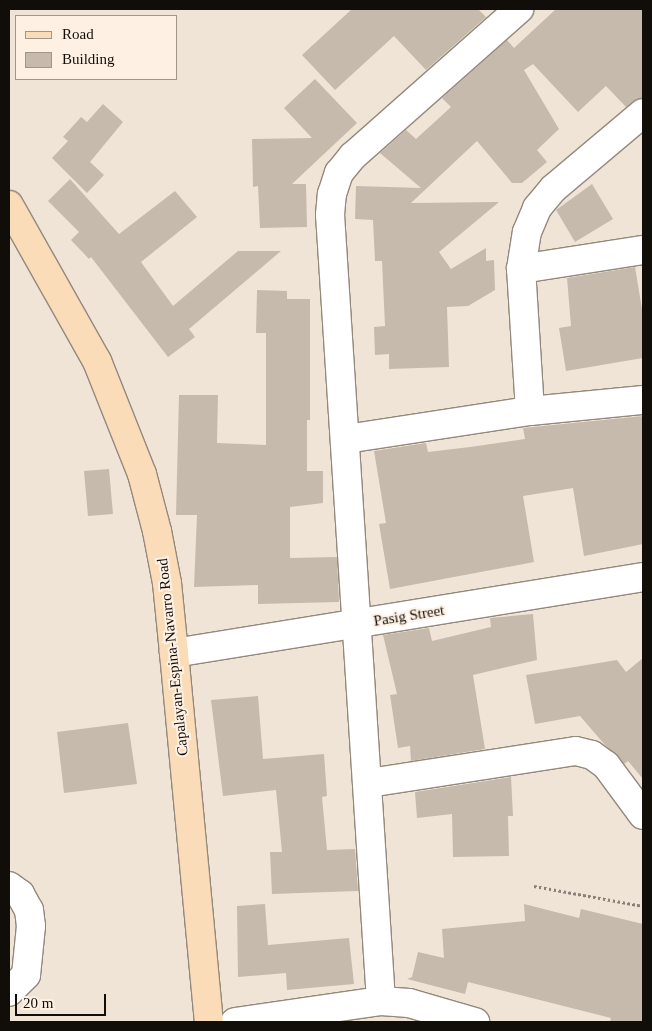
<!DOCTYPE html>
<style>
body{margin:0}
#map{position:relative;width:652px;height:1031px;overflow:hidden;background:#f0e4d7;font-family:Georgia,serif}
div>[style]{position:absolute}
.building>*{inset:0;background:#c6baad}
.path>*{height:3px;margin-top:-1.5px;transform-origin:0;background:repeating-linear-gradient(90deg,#898178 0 2.5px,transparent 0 5px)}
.roads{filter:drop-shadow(1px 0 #93887c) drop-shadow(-1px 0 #93887c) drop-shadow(0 1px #93887c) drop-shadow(0 -1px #93887c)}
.minor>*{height:28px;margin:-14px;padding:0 14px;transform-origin:14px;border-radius:14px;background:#fff}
.primary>*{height:28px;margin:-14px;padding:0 14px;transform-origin:14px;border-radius:14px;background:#fbdcb8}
span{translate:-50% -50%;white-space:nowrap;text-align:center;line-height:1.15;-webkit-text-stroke:4px #fef1e4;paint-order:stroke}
.street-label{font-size:15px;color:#110d09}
.frame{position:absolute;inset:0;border:10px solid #110d09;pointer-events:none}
.legend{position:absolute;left:15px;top:15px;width:162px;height:65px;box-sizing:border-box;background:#fef1e4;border:1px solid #9f968c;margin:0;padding:6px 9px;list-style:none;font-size:15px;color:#110d09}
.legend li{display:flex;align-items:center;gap:10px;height:25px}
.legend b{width:25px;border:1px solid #9f968c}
.scale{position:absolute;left:15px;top:994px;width:91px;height:22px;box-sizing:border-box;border:2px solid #110d09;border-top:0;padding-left:6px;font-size:15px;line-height:18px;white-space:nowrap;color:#110d09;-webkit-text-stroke:4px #fef1e4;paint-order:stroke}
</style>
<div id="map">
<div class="building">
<i style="clip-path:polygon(352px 9px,478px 9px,486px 17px,426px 70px,394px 36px,335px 90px,302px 55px)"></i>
<i style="clip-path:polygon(556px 9px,643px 9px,643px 98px,626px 107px,606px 86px,578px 112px,533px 64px,524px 70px,559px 129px,537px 150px,547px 162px,522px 183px,512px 183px,477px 141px,411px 203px,499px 202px,439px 252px,451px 269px,486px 248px,486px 261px,494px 260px,495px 290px,468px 306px,447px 307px,449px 367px,389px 369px,389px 354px,375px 355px,374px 327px,385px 326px,382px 261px,375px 261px,373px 220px,355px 219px,356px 186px,421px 188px,380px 153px,406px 130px,416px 139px,451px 107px,442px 98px,507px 40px,514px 48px)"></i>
<i style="clip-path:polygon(315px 79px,357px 123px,292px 184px,306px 184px,307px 227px,260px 228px,258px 186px,253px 187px,252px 139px,312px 138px,284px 108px)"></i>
<i style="clip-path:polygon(103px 104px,123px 122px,90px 162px,104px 175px,87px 193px,52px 158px,68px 141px,63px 137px,81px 117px,87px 122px)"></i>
<i style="clip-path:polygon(70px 179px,119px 234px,175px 191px,197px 217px,141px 262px,173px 306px,238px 251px,281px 251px,189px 329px,195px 337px,168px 357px,91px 257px,89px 259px,71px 240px,79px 232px,48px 201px)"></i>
<i style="clip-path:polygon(592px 184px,613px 219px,575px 242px,556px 210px)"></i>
<i style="clip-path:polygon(635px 267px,643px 315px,643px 358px,566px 371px,559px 328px,571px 326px,567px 278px)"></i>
<i style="clip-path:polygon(257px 290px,287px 291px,287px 299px,310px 299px,310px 420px,307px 420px,307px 471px,323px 471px,323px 503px,290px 507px,290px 558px,337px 557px,339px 602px,258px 604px,258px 585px,194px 587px,197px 515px,176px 515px,179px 395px,218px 395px,217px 443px,266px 445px,266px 333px,256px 333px)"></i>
<i style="clip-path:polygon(643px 416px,643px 544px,584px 556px,573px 488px,523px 496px,534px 562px,390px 589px,379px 524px,386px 523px,374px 451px,426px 443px,428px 452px,470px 447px,525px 439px,523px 428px)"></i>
<i style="clip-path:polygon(109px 469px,113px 514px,88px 516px,84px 471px)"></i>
<i style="clip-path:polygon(533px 614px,537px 660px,473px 675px,485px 749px,411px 761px,410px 746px,398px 748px,390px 695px,397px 694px,383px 635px,429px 628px,432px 641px,491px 627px,490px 618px)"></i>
<i style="clip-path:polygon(643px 658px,643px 779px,628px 761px,624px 764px,605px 745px,580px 716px,535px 724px,526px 675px,617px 660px,626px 672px)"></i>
<i style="clip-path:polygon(258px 696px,263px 759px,324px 754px,327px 796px,322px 797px,327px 850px,355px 849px,358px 891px,272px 894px,270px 852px,282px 852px,276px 790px,223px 796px,211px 700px)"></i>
<i style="clip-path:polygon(128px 723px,137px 784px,64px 793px,57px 732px)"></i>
<i style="clip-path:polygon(511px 777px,513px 816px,508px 816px,509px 856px,453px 857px,452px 814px,417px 818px,415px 792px)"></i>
<i style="clip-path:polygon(265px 904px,268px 945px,349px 938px,354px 984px,287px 990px,286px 973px,238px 977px,237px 906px)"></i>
<i style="clip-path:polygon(524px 904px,579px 918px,581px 909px,643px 924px,643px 1022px,610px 1022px,611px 1018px,468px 982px,465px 994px,407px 979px,412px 977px,418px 952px,444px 958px,442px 929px,525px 921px)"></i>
</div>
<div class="path">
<i style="left:534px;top:886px;width:111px;rotate:10.4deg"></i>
</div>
<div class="roads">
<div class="minor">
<i style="left:521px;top:269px;width:123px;rotate:-8.9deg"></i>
<i style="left:530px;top:411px;width:142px;rotate:-93.6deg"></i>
<i style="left:521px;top:269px;width:37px;rotate:-81deg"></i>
<i style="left:527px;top:232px;width:26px;rotate:-67deg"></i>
<i style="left:537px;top:208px;width:26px;rotate:-50deg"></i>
<i style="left:554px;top:188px;width:116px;rotate:-40.1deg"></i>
<i style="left:346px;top:439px;width:186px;rotate:-8.7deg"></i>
<i style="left:530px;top:411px;width:114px;rotate:-5.6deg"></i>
<i style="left:174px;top:653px;width:475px;rotate:-9.2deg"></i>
<i style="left:369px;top:783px;width:209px;rotate:-8.8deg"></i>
<i style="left:576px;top:751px;width:16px;rotate:14deg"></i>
<i style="left:592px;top:755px;width:17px;rotate:36deg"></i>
<i style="left:606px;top:765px;width:62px;rotate:53.5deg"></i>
<i style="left:9px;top:886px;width:14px;rotate:36deg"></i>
<i style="left:20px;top:894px;width:18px;rotate:61deg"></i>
<i style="left:29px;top:910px;width:16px;rotate:83deg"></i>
<i style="left:31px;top:926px;width:49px;rotate:95.8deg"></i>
<i style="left:26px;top:975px;width:24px;rotate:135deg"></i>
<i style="left:381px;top:1001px;width:788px;rotate:-93.71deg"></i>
<i style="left:330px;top:215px;width:21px;rotate:-85deg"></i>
<i style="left:332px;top:194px;width:22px;rotate:-72deg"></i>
<i style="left:339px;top:173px;width:22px;rotate:-51deg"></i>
<i style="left:353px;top:156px;width:222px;rotate:-41.5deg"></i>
<i style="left:235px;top:1022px;width:148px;rotate:-8.2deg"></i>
<i style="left:381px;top:1001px;width:28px;rotate:4deg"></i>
<i style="left:409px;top:1003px;width:69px;rotate:16.1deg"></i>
</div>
<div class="primary">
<i style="left:9px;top:205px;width:179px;rotate:60.6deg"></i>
<i style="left:97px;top:361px;width:122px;rotate:68.3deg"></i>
<i style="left:142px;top:474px;width:59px;rotate:75.3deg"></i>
<i style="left:157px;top:531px;width:53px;rotate:79.1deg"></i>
<i style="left:167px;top:583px;width:70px;rotate:84.3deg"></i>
<i style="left:174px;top:653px;width:371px;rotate:84.6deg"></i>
</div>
</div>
<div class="street-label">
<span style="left:409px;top:616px;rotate:-9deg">Pasig Street</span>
<span style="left:173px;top:657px;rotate:-96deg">Capalayan-Espina-Navarro Road</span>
</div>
<div class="frame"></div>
<ul class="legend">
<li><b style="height:6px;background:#fbdcb8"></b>Road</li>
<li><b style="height:14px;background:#c6baad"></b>Building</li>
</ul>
<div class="scale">20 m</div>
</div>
